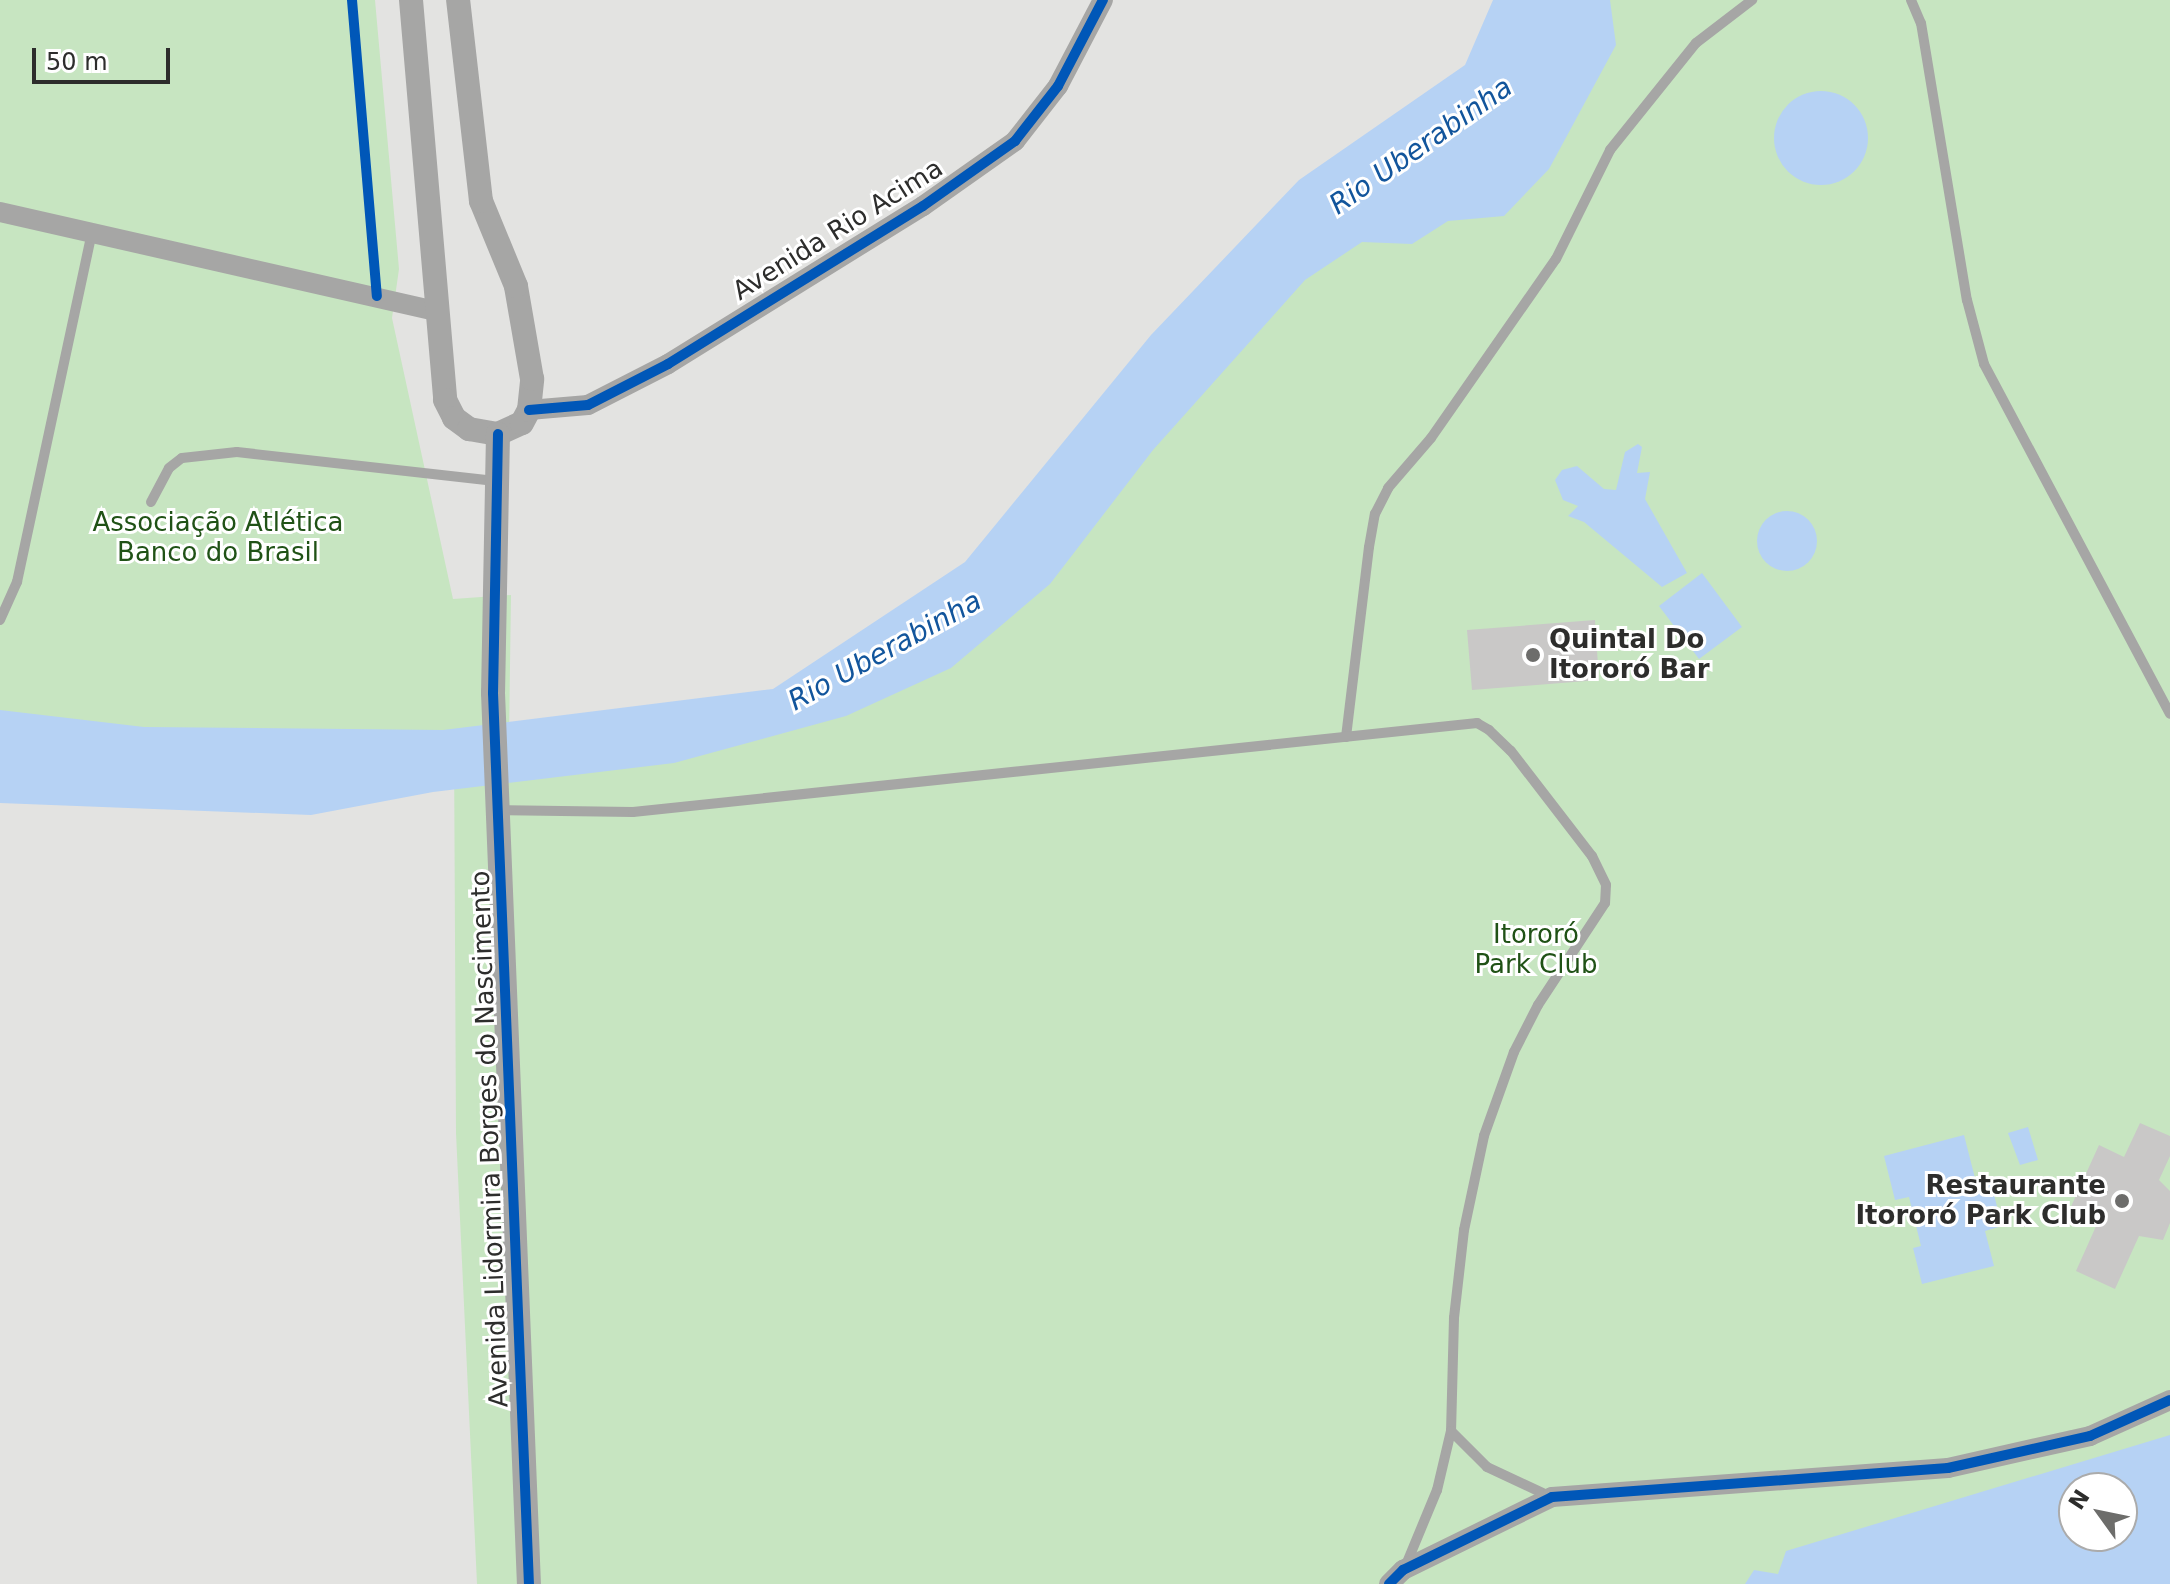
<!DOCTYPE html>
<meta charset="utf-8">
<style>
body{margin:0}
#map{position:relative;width:2170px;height:1584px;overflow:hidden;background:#e3e3e1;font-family:"DejaVu Sans",sans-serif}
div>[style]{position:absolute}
.green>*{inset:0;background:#c7e5c1}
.water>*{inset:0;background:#b6d2f4}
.round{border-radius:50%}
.building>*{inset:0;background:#c9c8c7}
.service>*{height:10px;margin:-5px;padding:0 5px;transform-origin:5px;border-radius:5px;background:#a6a6a5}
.minor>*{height:20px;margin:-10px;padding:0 10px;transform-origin:10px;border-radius:10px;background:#a6a6a5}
.tertiary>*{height:24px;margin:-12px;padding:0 12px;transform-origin:12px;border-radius:12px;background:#a6a6a5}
.cycleway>*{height:10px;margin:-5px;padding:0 5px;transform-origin:5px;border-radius:5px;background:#0057b8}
.dots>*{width:22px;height:22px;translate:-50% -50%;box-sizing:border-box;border:4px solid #fff;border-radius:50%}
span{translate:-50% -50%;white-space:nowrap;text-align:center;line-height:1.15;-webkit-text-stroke:6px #fff;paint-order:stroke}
.street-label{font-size:26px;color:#2d2d2c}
.park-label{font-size:26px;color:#205216}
.poi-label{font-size:26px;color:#2d2d2c;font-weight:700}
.left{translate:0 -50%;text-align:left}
.right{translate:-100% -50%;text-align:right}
.water-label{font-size:28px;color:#12559c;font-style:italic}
.north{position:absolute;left:2058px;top:1472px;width:80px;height:80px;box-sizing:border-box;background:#fff;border:2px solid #ababab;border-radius:50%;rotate:303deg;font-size:22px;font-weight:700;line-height:32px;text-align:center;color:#2d2d2c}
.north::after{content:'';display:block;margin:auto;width:28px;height:36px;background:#6d6d6b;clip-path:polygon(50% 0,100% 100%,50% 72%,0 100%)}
.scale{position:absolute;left:32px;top:48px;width:138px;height:36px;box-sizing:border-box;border:4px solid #2d2d2c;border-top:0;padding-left:10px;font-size:24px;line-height:28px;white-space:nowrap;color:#2d2d2c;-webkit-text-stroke:6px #fff;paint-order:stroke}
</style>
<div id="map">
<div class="green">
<i style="clip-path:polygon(evenodd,0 0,375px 0,399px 269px,392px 318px,453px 599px,511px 595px,509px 737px,800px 712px,1006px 596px,1566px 0,2170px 0,2170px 1584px,477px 1584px,456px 1133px,454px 743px,0 744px,0 0,2074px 1488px,2122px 1488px,2122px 1536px,2074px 1536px,2074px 1488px)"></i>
</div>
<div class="water">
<i style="clip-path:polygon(1493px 0,1610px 0,1616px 45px,1549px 169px,1504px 216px,1448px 221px,1412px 244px,1362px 242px,1305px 280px,1153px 450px,1050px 584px,951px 668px,846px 716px,674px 763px,433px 792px,311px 815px,0 803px,0 710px,144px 727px,443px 730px,773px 689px,965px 562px,1151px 335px,1299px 180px,1465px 65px)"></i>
<i class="round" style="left:1774px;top:91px;width:94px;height:94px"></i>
<i style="clip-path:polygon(1638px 444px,1642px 447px,1637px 473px,1650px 472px,1645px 499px,1687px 573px,1662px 587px,1584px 522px,1568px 516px,1578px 506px,1563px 500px,1555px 480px,1562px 470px,1577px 466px,1604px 489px,1616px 490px,1625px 452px)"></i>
<i class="round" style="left:1757px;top:511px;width:60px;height:60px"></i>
<i style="clip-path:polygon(1702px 573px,1742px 627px,1699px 659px,1659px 606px)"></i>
<i style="clip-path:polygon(2028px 1127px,2038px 1160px,2020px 1165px,2008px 1133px)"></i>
<i style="clip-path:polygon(1964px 1135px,1976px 1182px,1990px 1179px,2002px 1226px,1985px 1231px,1994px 1266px,1922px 1284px,1913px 1248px,1921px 1246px,1909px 1197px,1895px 1200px,1884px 1156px)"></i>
<i style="clip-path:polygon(evenodd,2170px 1435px,2170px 1584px,1745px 1584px,1754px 1570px,1778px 1574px,1786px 1551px,2170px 1435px,2074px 1488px,2122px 1488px,2122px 1536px,2074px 1536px,2074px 1488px)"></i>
</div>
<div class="building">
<i style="clip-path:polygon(1595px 620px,1599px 680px,1472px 690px,1467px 630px)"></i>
<i style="clip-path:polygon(2140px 1123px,2170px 1136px,2170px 1156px,2159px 1180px,2170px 1191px,2170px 1223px,2163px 1240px,2139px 1236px,2115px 1289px,2076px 1271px,2097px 1224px,2069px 1211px,2099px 1145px,2124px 1157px)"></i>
</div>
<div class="service">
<i style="left:1911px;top:0;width:25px;rotate:67deg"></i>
<i style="left:1921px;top:23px;width:281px;rotate:80.6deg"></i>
<i style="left:1967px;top:300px;width:66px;rotate:75.1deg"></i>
<i style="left:1984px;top:364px;width:396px;rotate:62deg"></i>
<i style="left:151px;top:502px;width:38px;rotate:-62deg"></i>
<i style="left:169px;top:468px;width:16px;rotate:-38deg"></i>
<i style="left:182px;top:458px;width:55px;rotate:-6.2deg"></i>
<i style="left:237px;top:452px;width:262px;rotate:6.4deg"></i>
<i style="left:0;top:620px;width:42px;rotate:-65.9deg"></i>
<i style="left:17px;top:582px;width:358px;rotate:-77.9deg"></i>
<i style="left:1346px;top:737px;width:191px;rotate:-83.1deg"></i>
<i style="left:1369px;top:547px;width:34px;rotate:-80deg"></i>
<i style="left:1375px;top:514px;width:29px;rotate:-63deg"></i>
<i style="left:1388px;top:488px;width:66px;rotate:-49.3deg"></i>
<i style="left:1431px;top:438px;width:218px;rotate:-55.1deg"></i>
<i style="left:1556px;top:259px;width:122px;rotate:-63.6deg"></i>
<i style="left:1610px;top:150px;width:137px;rotate:-51.2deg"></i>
<i style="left:1696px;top:43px;width:71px;rotate:-37.5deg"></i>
<i style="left:498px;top:810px;width:135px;rotate:0.8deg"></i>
<i style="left:633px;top:812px;width:849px;rotate:-6.02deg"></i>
<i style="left:1477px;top:723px;width:14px;rotate:30deg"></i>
<i style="left:1489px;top:730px;width:30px;rotate:44deg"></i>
<i style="left:1511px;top:751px;width:133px;rotate:52.4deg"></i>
<i style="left:1592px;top:856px;width:32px;rotate:64deg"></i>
<i style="left:1606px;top:885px;width:18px;rotate:93deg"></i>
<i style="left:1605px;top:903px;width:122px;rotate:123.3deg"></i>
<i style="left:1538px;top:1005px;width:53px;rotate:117.1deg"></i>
<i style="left:1514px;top:1052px;width:89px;rotate:109.7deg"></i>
<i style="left:1484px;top:1136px;width:96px;rotate:102deg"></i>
<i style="left:1464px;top:1230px;width:89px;rotate:96.5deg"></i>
<i style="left:1454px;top:1318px;width:113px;rotate:91.5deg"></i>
<i style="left:1451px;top:1431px;width:61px;rotate:103.3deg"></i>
<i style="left:1437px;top:1490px;width:81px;rotate:112.5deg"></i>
<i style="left:1451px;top:1431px;width:51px;rotate:45deg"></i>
<i style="left:1487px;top:1467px;width:71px;rotate:25.1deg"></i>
</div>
<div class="minor">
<i style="left:0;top:212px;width:450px;rotate:12.8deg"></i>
<i style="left:529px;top:410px;width:59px;rotate:-4.8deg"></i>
<i style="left:588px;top:405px;width:90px;rotate:-27.1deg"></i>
<i style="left:668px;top:364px;width:300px;rotate:-31.8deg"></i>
<i style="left:923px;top:206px;width:113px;rotate:-35.2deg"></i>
<i style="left:1015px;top:141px;width:70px;rotate:-52deg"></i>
<i style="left:1058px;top:86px;width:97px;rotate:-62.4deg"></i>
<i style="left:1389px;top:1584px;width:20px;rotate:-45deg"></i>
<i style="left:1403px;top:1570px;width:166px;rotate:-26.1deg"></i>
<i style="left:1552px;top:1497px;width:397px;rotate:-4.2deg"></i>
<i style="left:1948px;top:1468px;width:146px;rotate:-12.7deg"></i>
<i style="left:2090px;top:1436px;width:88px;rotate:-24.2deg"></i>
</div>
<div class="tertiary">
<i style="left:411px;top:0;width:401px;rotate:85.1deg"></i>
<i style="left:445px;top:400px;width:20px;rotate:63deg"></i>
<i style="left:454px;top:418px;width:19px;rotate:36deg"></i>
<i style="left:469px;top:429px;width:29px;rotate:10deg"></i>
<i style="left:498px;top:434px;width:26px;rotate:-25deg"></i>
<i style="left:522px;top:423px;width:15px;rotate:-62deg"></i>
<i style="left:529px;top:410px;width:31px;rotate:-84deg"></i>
<i style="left:532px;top:379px;width:94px;rotate:-99.8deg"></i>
<i style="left:516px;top:286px;width:92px;rotate:-112.4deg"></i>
<i style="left:481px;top:201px;width:202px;rotate:-96.5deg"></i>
<i style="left:498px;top:434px;width:259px;rotate:91.1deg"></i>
<i style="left:493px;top:693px;width:892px;rotate:87.69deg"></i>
</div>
<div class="cycleway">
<i style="left:352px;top:0;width:297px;rotate:85.2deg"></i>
<i style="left:529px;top:410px;width:59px;rotate:-4.8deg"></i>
<i style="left:588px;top:405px;width:90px;rotate:-27.1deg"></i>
<i style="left:668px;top:364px;width:300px;rotate:-31.8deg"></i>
<i style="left:923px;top:206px;width:113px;rotate:-35.2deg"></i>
<i style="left:1015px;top:141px;width:70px;rotate:-52deg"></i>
<i style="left:1058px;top:86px;width:97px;rotate:-62.4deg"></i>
<i style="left:498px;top:434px;width:259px;rotate:91.1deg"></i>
<i style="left:493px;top:693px;width:892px;rotate:87.69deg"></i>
<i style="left:1389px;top:1584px;width:20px;rotate:-45deg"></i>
<i style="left:1403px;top:1570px;width:166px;rotate:-26.1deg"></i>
<i style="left:1552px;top:1497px;width:397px;rotate:-4.2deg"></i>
<i style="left:1948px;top:1468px;width:146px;rotate:-12.7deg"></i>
<i style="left:2090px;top:1436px;width:88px;rotate:-24.2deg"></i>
</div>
<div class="dots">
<i style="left:1533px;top:655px;background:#6d6d6b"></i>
<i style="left:2122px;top:1201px;background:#6d6d6b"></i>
</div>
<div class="street-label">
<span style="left:838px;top:230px;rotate:-32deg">Avenida Rio Acima</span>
<span style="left:490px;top:1139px;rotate:-92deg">Avenida Lidormira Borges do Nascimento</span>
</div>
<div class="park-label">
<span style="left:218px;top:538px">Associação Atlética<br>Banco do Brasil</span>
<span style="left:1536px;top:950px">Itororó<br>Park Club</span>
</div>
<div class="poi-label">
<span class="left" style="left:1549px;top:655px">Quintal Do<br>Itororó Bar</span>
<span class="right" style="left:2106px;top:1201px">Restaurante<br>Itororó Park Club</span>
</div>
<div class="water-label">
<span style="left:1421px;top:146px;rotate:-35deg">Rio Uberabinha</span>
<span style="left:885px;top:651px;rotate:-29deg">Rio Uberabinha</span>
</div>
<div class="north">N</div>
<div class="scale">50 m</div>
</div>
